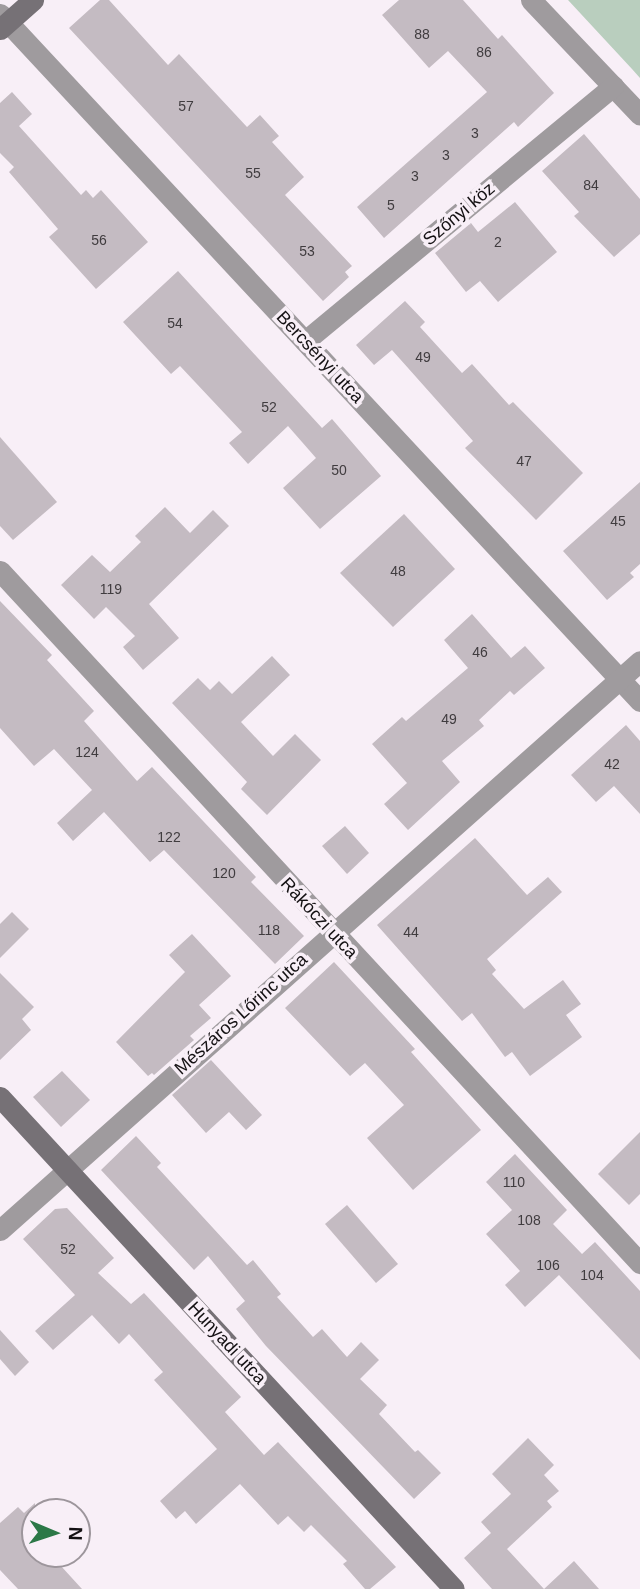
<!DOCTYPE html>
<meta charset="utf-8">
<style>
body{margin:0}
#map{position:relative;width:640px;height:1589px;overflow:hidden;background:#f8eff7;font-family:Arial,sans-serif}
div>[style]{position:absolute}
.green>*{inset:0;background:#b9cebe}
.building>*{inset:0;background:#c4bbc2}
.street>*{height:21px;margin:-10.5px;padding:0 10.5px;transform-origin:10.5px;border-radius:10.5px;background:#9f9b9e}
.secondary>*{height:21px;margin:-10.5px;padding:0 10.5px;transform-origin:10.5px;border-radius:10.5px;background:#767176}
span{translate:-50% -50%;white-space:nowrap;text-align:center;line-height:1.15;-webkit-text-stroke:7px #f8eff7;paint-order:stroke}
.number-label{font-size:14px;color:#403c3f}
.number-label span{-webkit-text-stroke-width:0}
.street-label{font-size:18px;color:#141113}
.north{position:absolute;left:21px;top:1498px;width:70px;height:70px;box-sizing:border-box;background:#f8eff7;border:2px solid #9d969c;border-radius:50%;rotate:92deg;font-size:19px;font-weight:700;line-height:28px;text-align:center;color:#141113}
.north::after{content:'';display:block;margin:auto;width:24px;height:32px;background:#2c7847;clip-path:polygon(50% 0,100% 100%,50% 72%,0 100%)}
</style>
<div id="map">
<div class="green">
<i style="clip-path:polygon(568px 0,640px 0,640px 78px,632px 69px)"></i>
</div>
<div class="building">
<i style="clip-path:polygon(100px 0,109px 0,168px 65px,179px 54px,247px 127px,260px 115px,279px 136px,272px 142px,304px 177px,285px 195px,352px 266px,345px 272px,349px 277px,323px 301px,69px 28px)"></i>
<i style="clip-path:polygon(399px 0,463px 0,498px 39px,502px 35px,554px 93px,518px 127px,514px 122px,384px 238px,357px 207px,487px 92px,448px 51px,429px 68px,382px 15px)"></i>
<i style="clip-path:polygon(12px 92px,32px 114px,19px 126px,81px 195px,86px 190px,93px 198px,101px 190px,148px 242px,96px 289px,49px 237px,58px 229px,9px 172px,14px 167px,0 153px,0 103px)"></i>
<i style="clip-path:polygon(584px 134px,640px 199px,640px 234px,614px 257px,574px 216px,579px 212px,542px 171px)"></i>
<i style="clip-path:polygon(515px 202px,557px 252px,498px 302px,480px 281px,466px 292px,435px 253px,471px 223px,478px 232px)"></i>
<i style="clip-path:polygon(178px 271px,322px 428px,332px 419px,381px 476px,320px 529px,283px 488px,316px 458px,288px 426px,248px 464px,229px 443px,242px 432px,180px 366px,171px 374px,123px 322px)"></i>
<i style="clip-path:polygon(405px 301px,425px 322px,420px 327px,462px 373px,472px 364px,509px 405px,513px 402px,583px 473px,536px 520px,465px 448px,473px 441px,392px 350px,374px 365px,356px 345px)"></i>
<i style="clip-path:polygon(0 437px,57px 502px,13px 540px,0 526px)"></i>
<i style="clip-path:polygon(640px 482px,640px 564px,630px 573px,634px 577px,607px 600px,563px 551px)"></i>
<i style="clip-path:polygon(165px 507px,190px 533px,213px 510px,229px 526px,149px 604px,179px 638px,143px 670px,123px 647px,135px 636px,106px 607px,94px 619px,61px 585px,92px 555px,110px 572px,141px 542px,135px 536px)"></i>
<i style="clip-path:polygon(404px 514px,455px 569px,393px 627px,340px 573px)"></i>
<i style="clip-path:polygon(0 601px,52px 655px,47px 660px,94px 711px,84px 721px,137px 781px,152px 767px,256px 877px,251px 882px,304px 936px,275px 964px,164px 850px,150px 862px,104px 812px,73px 841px,57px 823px,92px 790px,54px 749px,34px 766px,0 728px)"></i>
<i style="clip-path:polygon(472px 614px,511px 658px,525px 646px,545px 668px,514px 695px,510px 691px,479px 720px,484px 726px,442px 761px,460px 782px,408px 830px,384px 804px,407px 783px,372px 744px,402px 717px,406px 721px,468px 668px,444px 640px)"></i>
<i style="clip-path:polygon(272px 656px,290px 675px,241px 722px,273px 756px,295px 734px,321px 760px,267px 815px,241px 789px,247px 782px,172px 703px,198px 678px,210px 690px,219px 681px,232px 694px)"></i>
<i style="clip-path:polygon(626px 725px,640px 741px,640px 814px,614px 786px,596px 802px,571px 775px)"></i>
<i style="clip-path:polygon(345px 826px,369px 853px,347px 874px,322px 846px)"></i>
<i style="clip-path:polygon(475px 838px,527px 895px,548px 877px,562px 892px,487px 959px,496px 970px,492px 974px,524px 1009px,563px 980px,581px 1004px,566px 1015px,582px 1037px,530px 1076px,512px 1052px,505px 1057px,472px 1013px,462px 1021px,377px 925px)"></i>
<i style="clip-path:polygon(12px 912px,29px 929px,0 958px,0 924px)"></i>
<i style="clip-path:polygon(192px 934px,231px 976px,199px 1005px,211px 1018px,190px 1036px,194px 1040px,154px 1075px,152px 1073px,148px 1076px,116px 1042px,185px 972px,169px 955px)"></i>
<i style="clip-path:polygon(334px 962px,415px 1049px,411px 1052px,481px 1130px,413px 1190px,367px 1138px,404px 1105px,365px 1063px,350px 1076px,285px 1008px)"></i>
<i style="clip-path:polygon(0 973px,34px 1007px,22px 1019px,31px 1030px,0 1060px)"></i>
<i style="clip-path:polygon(211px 1060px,262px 1115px,246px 1130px,229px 1112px,206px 1133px,172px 1095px)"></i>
<i style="clip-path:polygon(62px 1071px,90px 1100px,61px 1127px,33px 1097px)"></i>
<i style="clip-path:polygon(640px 1132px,640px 1194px,629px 1205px,598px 1174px)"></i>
<i style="clip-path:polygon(136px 1136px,161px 1163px,157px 1167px,247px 1265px,253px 1260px,281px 1294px,277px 1297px,313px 1337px,322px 1329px,347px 1357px,361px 1342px,379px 1360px,360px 1379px,387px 1405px,379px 1414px,415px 1452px,418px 1450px,441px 1473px,414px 1499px,266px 1346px,236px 1309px,245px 1301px,208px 1256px,194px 1270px,101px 1170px)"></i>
<i style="clip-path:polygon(515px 1154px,567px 1210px,553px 1224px,582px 1254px,595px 1242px,640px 1291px,640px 1360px,559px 1275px,525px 1307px,505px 1285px,520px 1271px,486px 1234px,512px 1210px,486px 1182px)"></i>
<i style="clip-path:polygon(347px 1205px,398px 1264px,376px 1283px,325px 1224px)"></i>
<i style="clip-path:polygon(67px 1208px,114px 1258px,98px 1273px,131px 1304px,144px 1293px,241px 1397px,225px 1412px,264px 1455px,278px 1442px,396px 1567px,370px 1589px,365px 1589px,343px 1564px,347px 1561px,311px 1525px,304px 1532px,288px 1516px,278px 1525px,240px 1484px,196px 1524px,185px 1511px,176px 1519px,160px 1501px,217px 1449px,154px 1380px,163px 1372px,129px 1334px,119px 1344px,92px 1315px,53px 1350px,35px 1331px,75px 1295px,23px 1239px,55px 1209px)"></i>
<i style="clip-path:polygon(0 1330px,29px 1362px,15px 1376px,0 1359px)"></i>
<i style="clip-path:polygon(528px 1438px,554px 1465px,544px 1475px,559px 1491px,547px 1501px,552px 1507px,507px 1549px,544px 1589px,574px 1561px,599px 1589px,492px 1589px,464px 1558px,491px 1533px,481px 1522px,511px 1494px,492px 1474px)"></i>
<i style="clip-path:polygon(35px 1503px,35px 1554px,50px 1554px,82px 1589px,18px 1589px,0 1570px,0 1523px,18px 1507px,24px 1513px)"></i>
</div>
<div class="street">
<i style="left:531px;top:0;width:158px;rotate:46.5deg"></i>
<i style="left:0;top:14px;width:939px;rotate:47.03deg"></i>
<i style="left:305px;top:341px;width:400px;rotate:-39.6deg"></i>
<i style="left:0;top:571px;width:943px;rotate:47.24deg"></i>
<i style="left:0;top:1230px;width:856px;rotate:-41.64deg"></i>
</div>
<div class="secondary">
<i style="left:0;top:29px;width:44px;rotate:-41.3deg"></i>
<i style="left:0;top:1097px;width:669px;rotate:47.3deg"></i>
</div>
<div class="number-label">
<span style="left:422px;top:34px">88</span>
<span style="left:484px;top:52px">86</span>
<span style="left:186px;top:106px">57</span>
<span style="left:475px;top:133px">3</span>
<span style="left:446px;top:155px">3</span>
<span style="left:253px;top:173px">55</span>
<span style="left:415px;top:176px">3</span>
<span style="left:591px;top:185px">84</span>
<span style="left:391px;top:205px">5</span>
<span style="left:99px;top:240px">56</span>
<span style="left:498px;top:242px">2</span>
<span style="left:307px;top:251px">53</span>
<span style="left:175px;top:323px">54</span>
<span style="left:423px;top:357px">49</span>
<span style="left:269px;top:407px">52</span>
<span style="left:524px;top:461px">47</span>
<span style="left:339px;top:470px">50</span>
<span style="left:618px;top:521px">45</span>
<span style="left:398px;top:571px">48</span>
<span style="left:111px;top:589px">119</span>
<span style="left:480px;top:652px">46</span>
<span style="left:449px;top:719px">49</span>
<span style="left:87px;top:752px">124</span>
<span style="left:612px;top:764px">42</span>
<span style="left:169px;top:837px">122</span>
<span style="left:224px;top:873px">120</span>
<span style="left:269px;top:930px">118</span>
<span style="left:411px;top:932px">44</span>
<span style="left:514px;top:1182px">110</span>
<span style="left:529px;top:1220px">108</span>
<span style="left:68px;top:1249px">52</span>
<span style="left:548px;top:1265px">106</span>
<span style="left:592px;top:1275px">104</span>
</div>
<div class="street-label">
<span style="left:459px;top:214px;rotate:-40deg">Szőnyi köz</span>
<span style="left:320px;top:357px;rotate:47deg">Bercsényi utca</span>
<span style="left:319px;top:918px;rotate:47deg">Rákóczi utca</span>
<span style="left:241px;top:1014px;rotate:-42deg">Mészáros Lőrinc utca</span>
<span style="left:227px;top:1343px;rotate:47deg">Hunyadi utca</span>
</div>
<div class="north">N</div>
</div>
